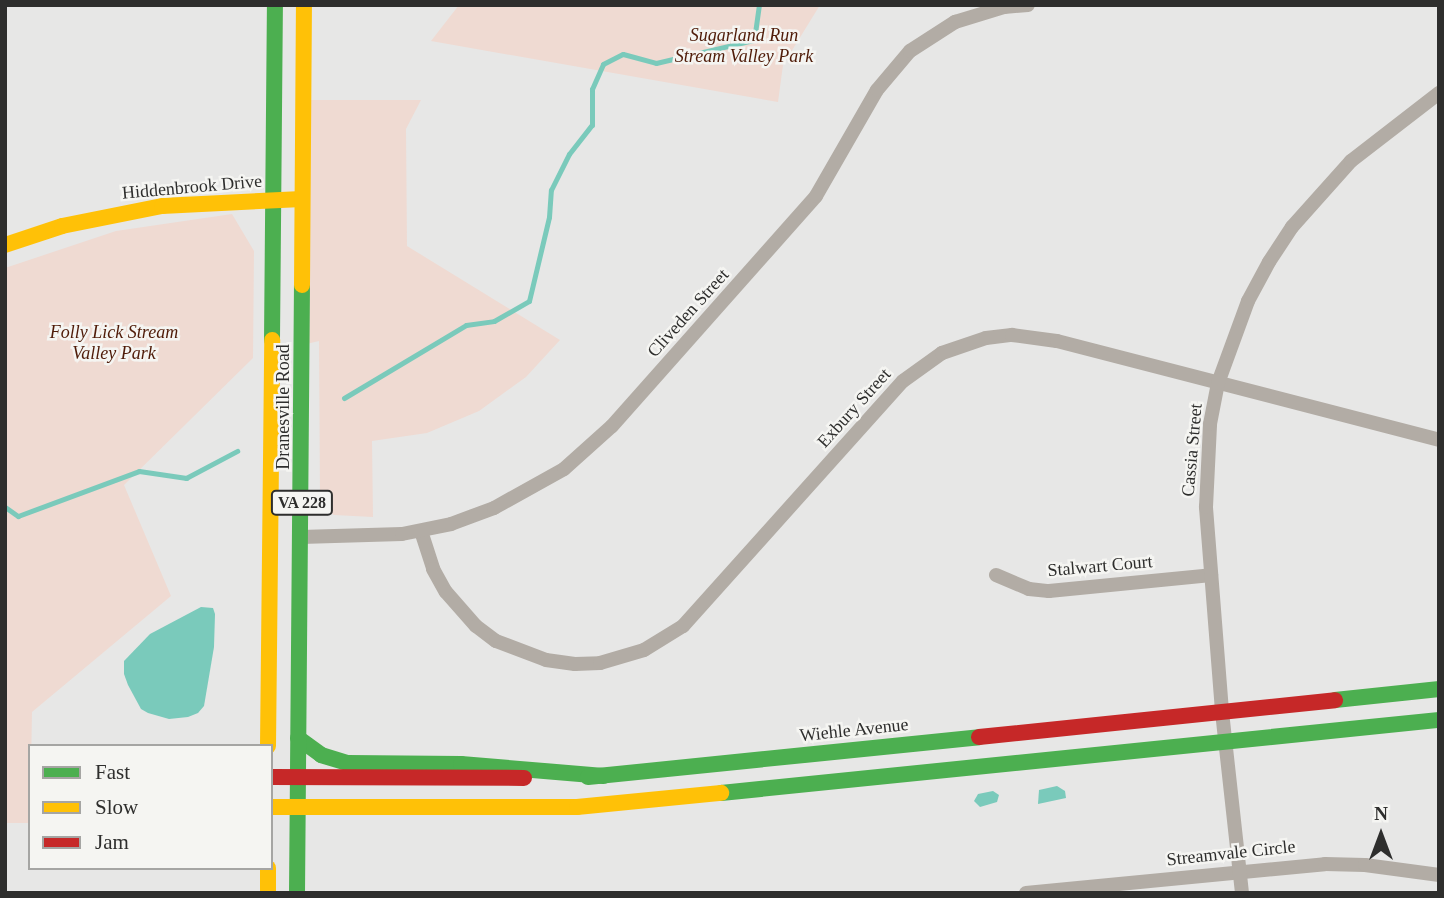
<!DOCTYPE html>
<style>
body{margin:0}
#map{position:relative;width:1444px;height:898px;overflow:hidden;background:#e7e7e6;font-family:"Times New Roman",serif}
div>[style]{position:absolute}
.green>*{inset:0;background:#efdad2}
.water>*{inset:0;background:#7acabb}
.stream>*{height:5px;margin:-2.5px;padding:0 2.5px;transform-origin:2.5px;border-radius:2.5px;background:#7acabb}
.street>*{height:14px;margin:-7px;padding:0 7px;transform-origin:7px;border-radius:7px;background:#b2aca5}
.fast>*{height:16px;margin:-8px;padding:0 8px;transform-origin:8px;border-radius:8px;background:#4caf50}
.slow>*{height:16px;margin:-8px;padding:0 8px;transform-origin:8px;border-radius:8px;background:#ffc107}
.jam>*{height:16px;margin:-8px;padding:0 8px;transform-origin:8px;border-radius:8px;background:#c62828}
span{translate:-50% -50%;white-space:nowrap;text-align:center;line-height:1.15;-webkit-text-stroke:5px #f5f5f2;paint-order:stroke}
.shield-label span{padding:2px 5px;background:#f5f5f2;border:2px solid;border-radius:5px;-webkit-text-stroke-width:0}
.shield-label{font-size:16px;color:#2e2e2d;font-weight:700}
.park-label{font-size:18px;color:#4f1b08;font-style:italic}
.street-label{font-size:18px;color:#2e2e2d}
.frame{position:absolute;inset:0;border:7px solid #2e2e2d;pointer-events:none}
.legend{position:absolute;left:28px;top:744px;width:245px;height:126px;box-sizing:border-box;background:#f5f5f2;border:2px solid #a5a5a3;margin:0;padding:9px 12px;list-style:none;font-size:21px;color:#2e2e2d}
.legend li{display:flex;align-items:center;gap:14px;height:35px}
.legend b{width:35px;border:2px solid #a5a5a3}
.north{position:absolute;left:1346px;top:800px;width:70px;height:70px;-webkit-text-stroke:5px #f5f5f2;paint-order:stroke;rotate:0deg;font-size:19px;font-weight:700;line-height:28px;text-align:center;color:#2e2e2d}
.north::after{content:'';display:block;margin:auto;width:24px;height:32px;background:#2e2e2d;clip-path:polygon(50% 0,100% 100%,50% 72%,0 100%)}
</style>
<div id="map">
<div class="green">
<i style="clip-path:polygon(459px 5px,820px 5px,783px 65px,778px 102px,431px 41px)"></i>
<i style="clip-path:polygon(300px 100px,421px 100px,406px 129px,407px 246px,560px 340px,526px 377px,479px 411px,427px 433px,372px 441px,373px 517px,334px 515px,325px 510px,320px 500px,319px 341px,302px 345px)"></i>
<i style="clip-path:polygon(232px 214px,254px 251px,253px 358px,124px 485px,171px 596px,32px 712px,30px 823px,5px 823px,5px 268px,116px 231px)"></i>
</div>
<div class="water">
<i style="clip-path:polygon(201px 607px,213px 608px,215px 614px,214px 647px,204px 706px,198px 713px,188px 717px,169px 719px,148px 713px,141px 709px,128px 685px,124px 674px,124px 661px,150px 634px)"></i>
<i style="clip-path:polygon(1057px 786px,1065px 791px,1066px 798px,1038px 804px,1039px 790px)"></i>
<i style="clip-path:polygon(993px 791px,999px 795px,997px 802px,980px 807px,974px 801px,978px 794px)"></i>
</div>
<div class="stream">
<i style="left:344px;top:398px;width:142px;rotate:-30.9deg"></i>
<i style="left:466px;top:325px;width:28px;rotate:-8deg"></i>
<i style="left:494px;top:321px;width:40px;rotate:-29.7deg"></i>
<i style="left:529px;top:301px;width:86px;rotate:-76.6deg"></i>
<i style="left:549px;top:217px;width:27px;rotate:-86deg"></i>
<i style="left:551px;top:190px;width:40px;rotate:-63.4deg"></i>
<i style="left:569px;top:154px;width:37px;rotate:-52deg"></i>
<i style="left:592px;top:125px;width:36px;rotate:-90deg"></i>
<i style="left:592px;top:89px;width:27px;rotate:-66deg"></i>
<i style="left:603px;top:64px;width:22px;rotate:-27deg"></i>
<i style="left:623px;top:54px;width:34px;rotate:15deg"></i>
<i style="left:656px;top:63px;width:101px;rotate:-13.2deg"></i>
<i style="left:754px;top:40px;width:35px;rotate:-82deg"></i>
<i style="left:5px;top:507px;width:16px;rotate:35deg"></i>
<i style="left:18px;top:516px;width:129px;rotate:-20.4deg"></i>
<i style="left:139px;top:471px;width:48px;rotate:8.5deg"></i>
<i style="left:186px;top:478px;width:58px;rotate:-27.9deg"></i>
</div>
<div class="street">
<i style="left:421px;top:531px;width:40px;rotate:72deg"></i>
<i style="left:433px;top:569px;width:26px;rotate:61deg"></i>
<i style="left:446px;top:592px;width:45px;rotate:48.6deg"></i>
<i style="left:476px;top:626px;width:25px;rotate:37deg"></i>
<i style="left:496px;top:641px;width:53px;rotate:20.8deg"></i>
<i style="left:546px;top:660px;width:29px;rotate:8deg"></i>
<i style="left:575px;top:664px;width:25px;rotate:-2deg"></i>
<i style="left:600px;top:663px;width:46px;rotate:-16.5deg"></i>
<i style="left:644px;top:650px;width:46px;rotate:-31.6deg"></i>
<i style="left:683px;top:626px;width:329px;rotate:-48.1deg"></i>
<i style="left:903px;top:381px;width:48px;rotate:-35.7deg"></i>
<i style="left:942px;top:353px;width:46px;rotate:-18.8deg"></i>
<i style="left:986px;top:338px;width:26px;rotate:-7deg"></i>
<i style="left:1012px;top:335px;width:45px;rotate:7.6deg"></i>
<i style="left:1057px;top:341px;width:395px;rotate:14.5deg"></i>
<i style="left:301px;top:537px;width:101px;rotate:-1.7deg"></i>
<i style="left:402px;top:534px;width:50px;rotate:-11.5deg"></i>
<i style="left:451px;top:524px;width:46px;rotate:-20.4deg"></i>
<i style="left:494px;top:508px;width:80px;rotate:-29.1deg"></i>
<i style="left:564px;top:469px;width:64px;rotate:-41.9deg"></i>
<i style="left:612px;top:426px;width:307px;rotate:-48.4deg"></i>
<i style="left:816px;top:196px;width:122px;rotate:-60.1deg"></i>
<i style="left:877px;top:90px;width:51px;rotate:-49.8deg"></i>
<i style="left:910px;top:51px;width:54px;rotate:-32.8deg"></i>
<i style="left:955px;top:22px;width:51px;rotate:-17deg"></i>
<i style="left:1004px;top:7px;width:24px;rotate:-5deg"></i>
<i style="left:996px;top:575px;width:36px;rotate:23deg"></i>
<i style="left:1029px;top:589px;width:20px;rotate:6deg"></i>
<i style="left:1049px;top:591px;width:163px;rotate:-5.6deg"></i>
<i style="left:1026px;top:893px;width:300px;rotate:-5.5deg"></i>
<i style="left:1325px;top:864px;width:40px;rotate:1.4deg"></i>
<i style="left:1365px;top:865px;width:75px;rotate:7.7deg"></i>
<i style="left:1242px;top:893px;width:183px;rotate:-96.3deg"></i>
<i style="left:1222px;top:711px;width:205px;rotate:-94.5deg"></i>
<i style="left:1206px;top:507px;width:83px;rotate:-87.2deg"></i>
<i style="left:1210px;top:424px;width:42px;rotate:-79deg"></i>
<i style="left:1218px;top:383px;width:87px;rotate:-69.9deg"></i>
<i style="left:1248px;top:301px;width:44px;rotate:-61.7deg"></i>
<i style="left:1269px;top:262px;width:42px;rotate:-56.7deg"></i>
<i style="left:1292px;top:227px;width:89px;rotate:-48.2deg"></i>
<i style="left:1351px;top:161px;width:111px;rotate:-37.7deg"></i>
</div>
<div class="fast">
<i style="left:272px;top:340px;width:335px;rotate:-89.5deg"></i>
<i style="left:1335px;top:700px;width:105px;rotate:-6deg"></i>
<i style="left:298px;top:738px;width:29px;rotate:36deg"></i>
<i style="left:321px;top:755px;width:28px;rotate:17deg"></i>
<i style="left:348px;top:763px;width:113px;rotate:0.5deg"></i>
<i style="left:461px;top:764px;width:143px;rotate:4.8deg"></i>
<i style="left:588px;top:777px;width:393px;rotate:-5.8deg"></i>
<i style="left:721px;top:793px;width:722px;rotate:-5.81deg"></i>
<i style="left:297px;top:893px;width:608px;rotate:-89.53deg"></i>
</div>
<div class="slow">
<i style="left:5px;top:245px;width:60px;rotate:-18.4deg"></i>
<i style="left:62px;top:226px;width:102px;rotate:-11.3deg"></i>
<i style="left:162px;top:206px;width:140px;rotate:-2.9deg"></i>
<i style="left:302px;top:285px;width:280px;rotate:-89.6deg"></i>
<i style="left:268px;top:746px;width:406px;rotate:-89.4deg"></i>
<i style="left:271px;top:807px;width:306px"></i>
<i style="left:577px;top:807px;width:145px;rotate:-5.6deg"></i>
<i style="left:268px;top:868px;width:25px;rotate:90deg"></i>
</div>
<div class="jam">
<i style="left:979px;top:737px;width:358px;rotate:-5.9deg"></i>
<i style="left:271px;top:777px;width:253px;rotate:0.2deg"></i>
</div>
<div class="shield-label">
<span style="left:302px;top:503px">VA 228</span>
</div>
<div class="park-label">
<span style="left:744px;top:46px">Sugarland Run<br>Stream Valley Park</span>
<span style="left:114px;top:343px">Folly Lick Stream<br>Valley Park</span>
</div>
<div class="street-label">
<span style="left:192px;top:187px;rotate:-5deg">Hiddenbrook Drive</span>
<span style="left:688px;top:313px;rotate:-48deg">Cliveden Street</span>
<span style="left:283px;top:407px;rotate:-90deg">Dranesville Road</span>
<span style="left:854px;top:408px;rotate:-48deg">Exbury Street</span>
<span style="left:1192px;top:450px;rotate:-85deg">Cassia Street</span>
<span style="left:1100px;top:566px;rotate:-5deg">Stalwart Court</span>
<span style="left:854px;top:730px;rotate:-6deg">Wiehle Avenue</span>
<span style="left:1231px;top:853px;rotate:-6deg">Streamvale Circle</span>
</div>
<div class="frame"></div>
<ul class="legend">
<li><b style="height:9px;background:#4caf50"></b>Fast</li>
<li><b style="height:9px;background:#ffc107"></b>Slow</li>
<li><b style="height:9px;background:#c62828"></b>Jam</li>
</ul>
<div class="north">N</div>
</div>
